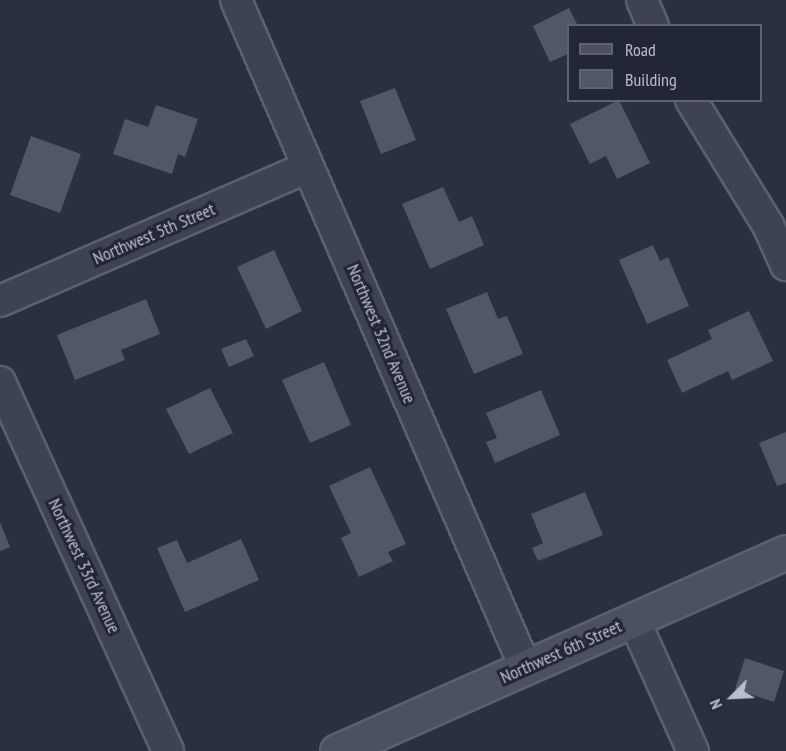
<!DOCTYPE html>
<style>
body{margin:0}
#map{position:relative;width:786px;height:751px;overflow:hidden;background:#293040;font-family:"PT Sans Narrow",sans-serif}
div>[style]{position:absolute}
.building>*{inset:0;background:#505768}
.roads{filter:drop-shadow(2px 0 #5b606d) drop-shadow(-2px 0 #5b606d) drop-shadow(0 2px #5b606d) drop-shadow(0 -2px #5b606d)}
.minor>*{height:30px;margin:-15px;padding:0 15px;transform-origin:15px;border-radius:15px;background:#3d4350}
.secondary>*{height:33px;margin:-16.5px;padding:0 16.5px;transform-origin:16.5px;border-radius:16.5px;background:#4c5162}
span{translate:-50% -50%;white-space:nowrap;text-align:center;line-height:1.15;-webkit-text-stroke:6px #222735;paint-order:stroke}
.street-label{font-size:18px;color:#babeca}
.legend{position:absolute;left:567px;top:24px;width:195px;height:78px;box-sizing:border-box;background:#222735;border:2px solid #5f6371;margin:0;padding:8px 10px;list-style:none;font-size:18px;color:#babeca}
.legend li{display:flex;align-items:center;gap:12px;height:30px}
.legend b{width:30px;border:2px solid #5f6371}
.north{position:absolute;left:702px;top:667px;width:60px;height:60px;-webkit-text-stroke:4px #222735;paint-order:stroke;rotate:246deg;font-size:16px;font-weight:700;line-height:24px;text-align:center;color:#babeca}
.north::after{content:'';display:block;margin:auto;width:21px;height:27px;background:#babeca;clip-path:polygon(50% 0,100% 100%,50% 72%,0 100%)}
</style>
<div id="map">
<div class="building">
<i style="clip-path:polygon(569px 8px,578px 26px,568px 26px,568px 54px,550px 62px,533px 26px)"></i>
<i style="clip-path:polygon(395px 88px,416px 140px,381px 154px,360px 101px)"></i>
<i style="clip-path:polygon(619px 100px,650px 163px,617px 179px,606px 156px,590px 164px,570px 124px)"></i>
<i style="clip-path:polygon(156px 105px,198px 119px,185px 157px,178px 154px,172px 174px,113px 154px,125px 119px,148px 127px)"></i>
<i style="clip-path:polygon(31px 136px,81px 154px,60px 213px,10px 195px)"></i>
<i style="clip-path:polygon(443px 187px,459px 222px,472px 216px,484px 245px,430px 269px,402px 204px)"></i>
<i style="clip-path:polygon(653px 245px,660px 261px,668px 257px,689px 306px,647px 324px,619px 260px)"></i>
<i style="clip-path:polygon(274px 250px,302px 311px,266px 329px,237px 267px)"></i>
<i style="clip-path:polygon(487px 292px,498px 319px,507px 316px,523px 354px,474px 374px,446px 309px)"></i>
<i style="clip-path:polygon(146px 299px,160px 334px,121px 350px,125px 360px,75px 380px,57px 335px)"></i>
<i style="clip-path:polygon(749px 311px,773px 361px,732px 380px,728px 371px,682px 393px,667px 360px,712px 339px,708px 330px)"></i>
<i style="clip-path:polygon(246px 339px,254px 356px,229px 367px,221px 349px)"></i>
<i style="clip-path:polygon(324px 362px,351px 425px,310px 443px,282px 380px)"></i>
<i style="clip-path:polygon(210px 388px,233px 433px,189px 454px,166px 409px)"></i>
<i style="clip-path:polygon(541px 390px,560px 435px,495px 463px,486px 442px,497px 438px,486px 413px)"></i>
<i style="clip-path:polygon(786px 432px,786px 483px,777px 486px,759px 443px)"></i>
<i style="clip-path:polygon(370px 467px,406px 544px,388px 552px,393px 561px,359px 577px,341px 538px,351px 533px,329px 486px)"></i>
<i style="clip-path:polygon(585px 492px,603px 535px,538px 561px,532px 548px,543px 543px,531px 514px)"></i>
<i style="clip-path:polygon(0 522px,10px 547px,0 551px)"></i>
<i style="clip-path:polygon(241px 539px,259px 580px,185px 612px,157px 548px,177px 540px,187px 563px)"></i>
<i style="clip-path:polygon(745px 658px,784px 671px,774px 702px,735px 689px)"></i>
</div>
<div class="roads">
<div class="minor">
<i style="left:236px;top:0;width:727px;rotate:66.57deg"></i>
<i style="left:642px;top:0;width:28px;rotate:67deg"></i>
<i style="left:691px;top:100px;width:147px;rotate:58.4deg"></i>
<i style="left:768px;top:225px;width:44px;rotate:65.8deg"></i>
<i style="left:0;top:301px;width:336px;rotate:-23.5deg"></i>
<i style="left:0;top:382px;width:405px;rotate:65.5deg"></i>
<i style="left:634px;top:620px;width:144px;rotate:65.8deg"></i>
</div>
<div class="secondary">
<i style="left:337px;top:751px;width:491px;rotate:-23.9deg"></i>
</div>
</div>
<div class="street-label">
<span style="left:154px;top:234px;rotate:-23deg">Northwest 5th Street</span>
<span style="left:381px;top:334px;rotate:67deg">Northwest 32nd Avenue</span>
<span style="left:84px;top:566px;rotate:65deg">Northwest 33rd Avenue</span>
<span style="left:561px;top:652px;rotate:-24deg">Northwest 6th Street</span>
</div>
<ul class="legend">
<li><b style="height:8px;background:#4c5162"></b>Road</li>
<li><b style="height:16px;background:#505768"></b>Building</li>
</ul>
<div class="north">N</div>
</div>
